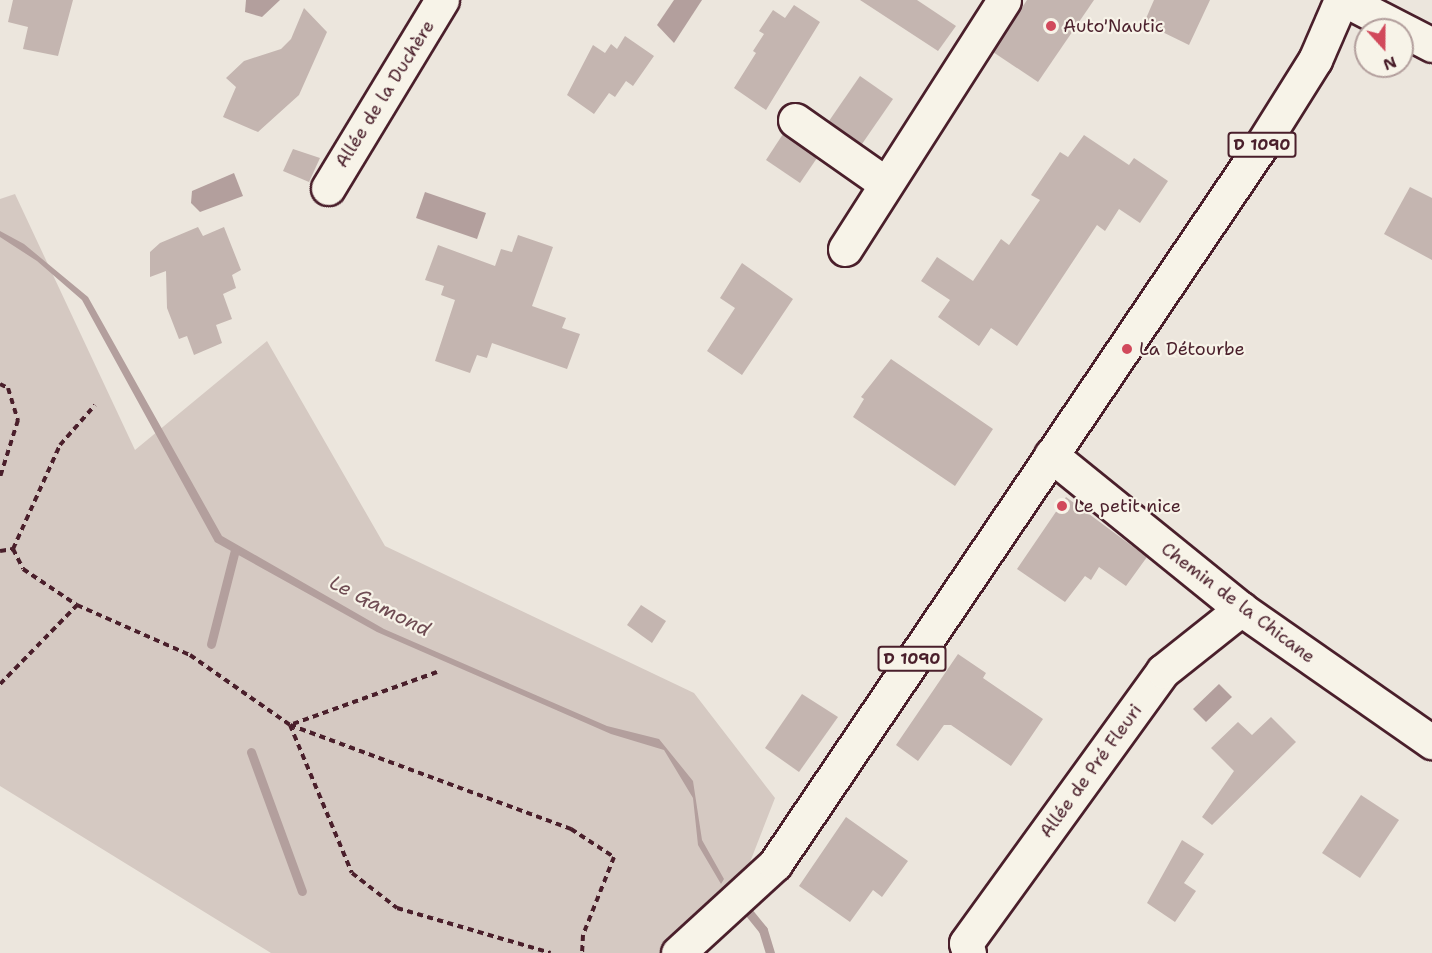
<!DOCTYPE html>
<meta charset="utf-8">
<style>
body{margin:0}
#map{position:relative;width:1432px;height:953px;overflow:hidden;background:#ece6dd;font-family:"Shantell Sans",sans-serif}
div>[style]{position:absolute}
.green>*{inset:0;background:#d5c9c2}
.water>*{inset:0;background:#b39f9d}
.stream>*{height:9px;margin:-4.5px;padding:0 4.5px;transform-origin:4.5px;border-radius:4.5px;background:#b39f9d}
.building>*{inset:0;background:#c4b5b0}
.path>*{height:4px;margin-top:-2px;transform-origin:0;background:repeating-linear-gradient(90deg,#4a1f2b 0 6px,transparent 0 10.5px)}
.roads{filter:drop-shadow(2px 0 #4a1f2b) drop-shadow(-2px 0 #4a1f2b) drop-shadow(0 2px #4a1f2b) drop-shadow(0 -2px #4a1f2b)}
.minor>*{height:33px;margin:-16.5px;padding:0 16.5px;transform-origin:16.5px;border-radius:16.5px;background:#f7f3e8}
.major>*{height:33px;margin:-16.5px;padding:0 16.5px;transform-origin:16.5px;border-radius:16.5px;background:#f7f3e8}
.dots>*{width:16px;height:16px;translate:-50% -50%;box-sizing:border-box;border:3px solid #f7f3e8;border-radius:50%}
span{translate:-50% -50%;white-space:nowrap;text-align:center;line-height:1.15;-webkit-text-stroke:4.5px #f7f3e8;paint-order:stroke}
.shield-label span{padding:2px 4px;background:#f7f3e8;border:2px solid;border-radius:4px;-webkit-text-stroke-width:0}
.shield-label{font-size:16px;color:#4a1f2b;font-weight:700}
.poi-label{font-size:18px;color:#4a1f2b}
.left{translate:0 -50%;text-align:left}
.street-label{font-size:18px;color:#4a1f2b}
.water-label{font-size:20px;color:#6f4c53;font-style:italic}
.north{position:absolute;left:1354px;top:18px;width:60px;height:60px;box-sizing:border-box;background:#f7f3e8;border:2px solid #b29e9c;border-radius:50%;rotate:159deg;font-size:16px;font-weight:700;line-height:24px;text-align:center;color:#4a1f2b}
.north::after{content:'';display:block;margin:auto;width:21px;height:27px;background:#d1495b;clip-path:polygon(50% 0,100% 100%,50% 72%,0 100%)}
</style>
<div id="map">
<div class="green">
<i style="clip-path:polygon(15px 194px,135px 450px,267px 341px,385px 546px,694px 693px,775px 798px,722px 934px,699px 953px,271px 953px,0 786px,0 199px)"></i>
</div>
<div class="water">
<i style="clip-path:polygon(246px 0,280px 0,262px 17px,245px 12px)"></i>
<i style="clip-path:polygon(674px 0,702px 0,674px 43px,657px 25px)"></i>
<i style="clip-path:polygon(234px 173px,243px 196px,200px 212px,191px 203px,192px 191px)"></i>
<i style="clip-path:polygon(425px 192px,486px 213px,477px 239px,416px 218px)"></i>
<i style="clip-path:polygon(0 231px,24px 244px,88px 297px,222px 536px,384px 629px,607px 726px,659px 739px,693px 781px,702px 840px,724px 879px,721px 884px,698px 845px,693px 798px,664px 750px,611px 734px,377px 632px,215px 542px,82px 300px,37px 261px,0 237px)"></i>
<i style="clip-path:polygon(1219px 684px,1232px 697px,1206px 722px,1193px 709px)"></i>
</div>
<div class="stream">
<i style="left:211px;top:644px;width:97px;rotate:-75.7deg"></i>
<i style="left:251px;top:752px;width:148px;rotate:69.9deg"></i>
<i style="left:742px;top:904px;width:33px;rotate:51deg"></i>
<i style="left:763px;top:930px;width:24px;rotate:73deg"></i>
</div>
<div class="building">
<i style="clip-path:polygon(13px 0,73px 0,58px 56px,23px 49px,28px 27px,8px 22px)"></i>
<i style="clip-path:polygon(860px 0,917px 0,956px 26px,938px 51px)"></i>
<i style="clip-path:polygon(1027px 0,1094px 0,1038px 82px,993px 52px)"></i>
<i style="clip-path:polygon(1154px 0,1210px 0,1189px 45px,1144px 23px)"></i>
<i style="clip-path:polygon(794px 5px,820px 22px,766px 110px,734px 88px,756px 53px,753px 51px,764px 34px,759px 31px,773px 10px,785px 18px)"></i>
<i style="clip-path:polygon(304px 8px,327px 32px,299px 95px,258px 132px,223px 117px,236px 87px,226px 78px,244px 61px,281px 49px,291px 39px)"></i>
<i style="clip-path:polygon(625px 36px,654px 56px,633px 86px,626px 81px,615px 97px,609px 93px,594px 114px,567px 95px,593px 45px,605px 53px,611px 44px,617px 49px)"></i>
<i style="clip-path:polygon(860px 76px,893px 99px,862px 144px,829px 121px)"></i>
<i style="clip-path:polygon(783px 134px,817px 158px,800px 183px,766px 160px)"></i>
<i style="clip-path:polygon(1084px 135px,1129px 165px,1134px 158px,1168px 181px,1140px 223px,1119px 209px,1105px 231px,1097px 225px,1017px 346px,991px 328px,979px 346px,938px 317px,950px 300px,921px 281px,937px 257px,973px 281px,1001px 239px,1009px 245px,1040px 200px,1031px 195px,1060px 152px,1068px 157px)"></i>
<i style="clip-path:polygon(293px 149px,320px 158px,309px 182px,283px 171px)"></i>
<i style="clip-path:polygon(1410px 187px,1432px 198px,1432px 260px,1384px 234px)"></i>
<i style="clip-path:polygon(198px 227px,203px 236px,224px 227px,241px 270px,232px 275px,236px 288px,223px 294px,232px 319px,216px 325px,222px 343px,194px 355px,187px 336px,179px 339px,167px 308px,166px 271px,150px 277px,150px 252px,160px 243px)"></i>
<i style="clip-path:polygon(518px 235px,553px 247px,532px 306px,566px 318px,562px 328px,580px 334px,567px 369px,492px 343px,487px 358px,477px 355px,470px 373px,435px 361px,455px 300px,441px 295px,444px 286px,425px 280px,438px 245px,495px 266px,501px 249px,512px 252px)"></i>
<i style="clip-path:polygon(742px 263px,793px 299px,742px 375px,707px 351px,735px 308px,720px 298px)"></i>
<i style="clip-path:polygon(891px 359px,993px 429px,955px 486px,853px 417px,864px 399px,861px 397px)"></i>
<i style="clip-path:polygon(1066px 497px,1147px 557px,1126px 586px,1099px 567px,1091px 580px,1085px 576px,1065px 602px,1017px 569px)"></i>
<i style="clip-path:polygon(641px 605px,666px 621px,652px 643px,627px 625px)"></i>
<i style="clip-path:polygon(958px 654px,986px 673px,983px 678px,1043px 719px,1011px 766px,951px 725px,944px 725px,918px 761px,896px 745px)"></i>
<i style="clip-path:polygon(802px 694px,838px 717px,799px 772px,765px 748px)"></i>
<i style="clip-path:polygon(1271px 717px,1296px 742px,1212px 825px,1202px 817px,1234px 771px,1211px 748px,1238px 722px,1252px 735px)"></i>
<i style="clip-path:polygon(1361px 795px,1399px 820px,1360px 878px,1322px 853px)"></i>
<i style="clip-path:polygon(846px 817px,908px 861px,882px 897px,873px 890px,850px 922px,799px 886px)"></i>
<i style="clip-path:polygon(1182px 840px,1204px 854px,1184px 883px,1196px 891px,1175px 922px,1147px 903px)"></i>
</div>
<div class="path">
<i style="left:0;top:384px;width:9px;rotate:27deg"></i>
<i style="left:8px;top:388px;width:34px;rotate:73deg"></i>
<i style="left:18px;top:420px;width:60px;rotate:107.5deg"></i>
<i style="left:13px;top:549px;width:114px;rotate:-65.7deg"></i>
<i style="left:60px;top:445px;width:53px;rotate:-48.8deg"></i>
<i style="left:0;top:551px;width:13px;rotate:-9deg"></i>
<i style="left:13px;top:549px;width:22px;rotate:63deg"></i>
<i style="left:23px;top:569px;width:65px;rotate:33.7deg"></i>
<i style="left:77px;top:605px;width:124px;rotate:23.9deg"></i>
<i style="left:190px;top:655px;width:122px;rotate:35deg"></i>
<i style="left:290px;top:725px;width:300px;rotate:20.3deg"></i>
<i style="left:571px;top:829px;width:51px;rotate:33.1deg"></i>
<i style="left:614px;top:857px;width:84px;rotate:111.7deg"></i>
<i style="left:583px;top:935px;width:18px;rotate:93deg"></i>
<i style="left:437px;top:672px;width:156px;rotate:160.2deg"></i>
<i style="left:290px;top:725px;width:160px;rotate:67.3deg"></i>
<i style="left:352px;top:873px;width:57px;rotate:37.9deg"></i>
<i style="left:397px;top:908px;width:160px;rotate:16.3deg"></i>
<i style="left:0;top:684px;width:110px;rotate:-45.7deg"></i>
</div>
<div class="roads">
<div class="minor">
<i style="left:1345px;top:0;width:98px;rotate:27.3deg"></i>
<i style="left:795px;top:120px;width:111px;rotate:35.1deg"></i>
<i style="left:328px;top:188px;width:220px;rotate:-58.8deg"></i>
<i style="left:845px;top:249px;width:295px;rotate:-57.4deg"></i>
<i style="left:1051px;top:455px;width:245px;rotate:39deg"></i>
<i style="left:1241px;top:609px;width:233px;rotate:34.9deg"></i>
<i style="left:969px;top:953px;width:10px;rotate:-107deg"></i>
<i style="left:966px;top:943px;width:336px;rotate:-54.1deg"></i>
<i style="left:1163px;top:671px;width:100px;rotate:-38.5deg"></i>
</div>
<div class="major">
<i style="left:678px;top:953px;width:132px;rotate:-42.5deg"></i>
<i style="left:775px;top:864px;width:867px;rotate:-55.91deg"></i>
<i style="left:1261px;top:146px;width:102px;rotate:-57.9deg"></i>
<i style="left:1315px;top:60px;width:65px;rotate:-66.6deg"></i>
</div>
</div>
<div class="dots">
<i style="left:1051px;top:26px;background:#d1495b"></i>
<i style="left:1127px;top:349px;background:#d1495b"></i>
<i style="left:1062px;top:506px;background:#d1495b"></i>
</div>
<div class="shield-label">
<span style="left:1262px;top:145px">D 1090</span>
<span style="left:912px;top:659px">D 1090</span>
</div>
<div class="poi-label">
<span class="left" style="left:1063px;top:26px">Auto'Nautic</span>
<span class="left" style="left:1139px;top:349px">La Détourbe</span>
<span class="left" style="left:1074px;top:506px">Le petit nice</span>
</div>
<div class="street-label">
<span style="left:385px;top:94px;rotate:-58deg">Allée de la Duchère</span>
<span style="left:1238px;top:603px;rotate:37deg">Chemin de la Chicane</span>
<span style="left:1091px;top:771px;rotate:-54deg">Allée de Pré Fleuri</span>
</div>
<div class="water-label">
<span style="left:380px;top:606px;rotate:27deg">Le Gamond</span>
</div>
<div class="north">N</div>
</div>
